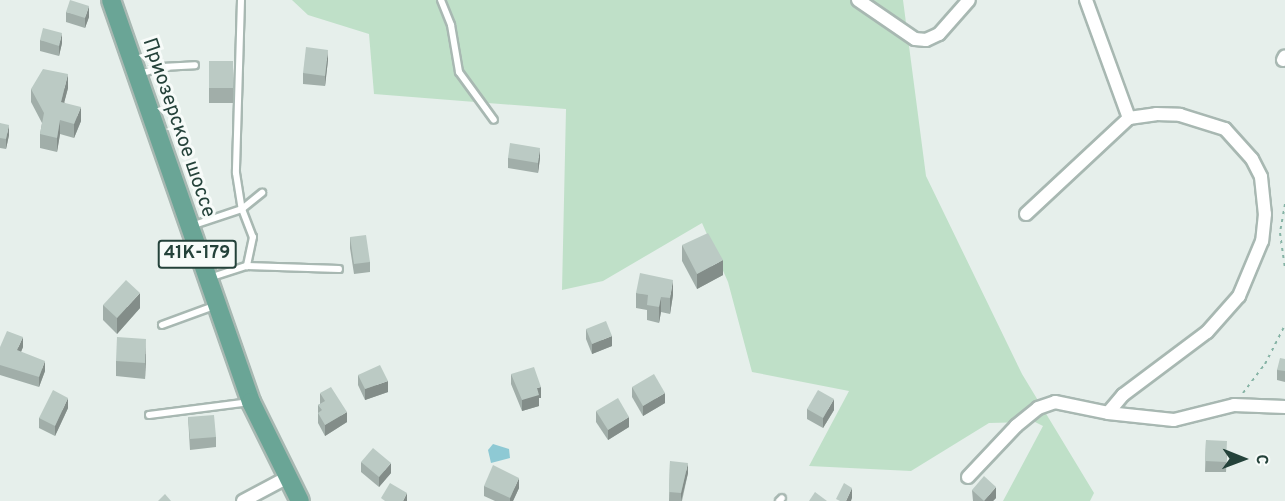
<!DOCTYPE html>
<meta charset="utf-8">
<style>
body{margin:0}
#map{position:relative;width:1285px;height:501px;overflow:hidden;background:#e6efeb;font-family:Overpass,sans-serif}
div>[style]{position:absolute}
.green>*{inset:0;background:#bfe0c8}
.water>*{inset:0;background:#8ec9d4}
.path>*{height:2px;margin-top:-1px;transform-origin:0;background:repeating-linear-gradient(90deg,#86b3a5 0 3px,transparent 0 7.5px)}
.roads{filter:drop-shadow(2px 0 #a8b8b2) drop-shadow(-2px 0 #a8b8b2) drop-shadow(0 2px #a8b8b2) drop-shadow(0 -2px #a8b8b2)}
.service>*{height:6px;margin:-3px;padding:0 3px;transform-origin:3px;border-radius:3px;background:#fff}
.minor>*{height:12px;margin:-6px;padding:0 6px;transform-origin:6px;border-radius:6px;background:#fff}
.primary>*{height:18px;margin:-9px;padding:0 9px;transform-origin:9px;border-radius:9px;background:#6aa596}
.wall>*{inset:0;background:#a1aea9}
.shaded-wall>*{inset:0;background:#838d89}
.building>*{inset:0;background:#bbcac4}
span{translate:-50% -50%;white-space:nowrap;text-align:center;line-height:1.15;-webkit-text-stroke:6px #f7fbf9;paint-order:stroke}
.shield-label span{padding:2px 4px;background:#f7fbf9;border:2px solid;border-radius:4px;-webkit-text-stroke-width:0}
.shield-label{font-size:18px;color:#24423a;font-weight:700}
.street-label{font-size:20px;color:#24423a}
.north{position:absolute;left:1213px;top:429px;width:60px;height:60px;-webkit-text-stroke:4px #f7fbf9;paint-order:stroke;rotate:91deg;font-size:16px;font-weight:700;line-height:24px;text-align:center;color:#24423a}
.north::after{content:'';display:block;margin:auto;width:21px;height:27px;background:#24423a;clip-path:polygon(50% 0,100% 100%,50% 72%,0 100%)}
</style>
<div id="map">
<div class="green">
<i style="clip-path:polygon(292px 0,903px 0,926px 176px,1022px 374px,1094px 493px,1090px 501px,1003px 501px,1043px 426px,1035px 422px,989px 423px,911px 471px,809px 466px,849px 391px,752px 372px,728px 282px,702px 223px,603px 281px,562px 290px,566px 109px,374px 94px,369px 34px,308px 15px)"></i>
</div>
<div class="water">
<i style="clip-path:polygon(493px 444px,509px 449px,510px 458px,491px 463px,488px 450px)"></i>
</div>
<div class="path">
<i style="left:1285px;top:204px;width:29px;rotate:100deg"></i>
<i style="left:1280px;top:233px;width:36px;rotate:82deg"></i>
<i style="left:1243px;top:393px;width:36px;rotate:-53deg"></i>
<i style="left:1265px;top:364px;width:44px;rotate:-62.9deg"></i>
</div>
<div class="roads">
<div class="service">
<i style="left:241px;top:0;width:173px;rotate:91.7deg"></i>
<i style="left:236px;top:173px;width:36px;rotate:81deg"></i>
<i style="left:242px;top:209px;width:30px;rotate:69deg"></i>
<i style="left:253px;top:237px;width:30px;rotate:102deg"></i>
<i style="left:441px;top:0;width:27px;rotate:68deg"></i>
<i style="left:451px;top:25px;width:48px;rotate:80.3deg"></i>
<i style="left:459px;top:72px;width:59px;rotate:53.9deg"></i>
<i style="left:140px;top:74px;width:23px;rotate:-18deg"></i>
<i style="left:162px;top:67px;width:33px;rotate:-3deg"></i>
<i style="left:191px;top:226px;width:54px;rotate:-18.4deg"></i>
<i style="left:242px;top:209px;width:26px;rotate:-39deg"></i>
<i style="left:209px;top:278px;width:40px;rotate:-18deg"></i>
<i style="left:247px;top:266px;width:92px;rotate:1.9deg"></i>
<i style="left:162px;top:325px;width:55px;rotate:-20.1deg"></i>
<i style="left:149px;top:415px;width:102px;rotate:-7.3deg"></i>
<i style="left:779px;top:501px;width:4px;rotate:-45deg"></i>
</div>
<div class="minor">
<i style="left:858px;top:0;width:69px;rotate:34.4deg"></i>
<i style="left:915px;top:39px;width:11px;rotate:5deg"></i>
<i style="left:926px;top:40px;width:14px;rotate:-25deg"></i>
<i style="left:939px;top:34px;width:45px;rotate:-48.6deg"></i>
<i style="left:1086px;top:0;width:126px;rotate:70deg"></i>
<i style="left:1283px;top:60px;width:4px;rotate:-63deg"></i>
<i style="left:1026px;top:214px;width:141px;rotate:-43deg"></i>
<i style="left:1129px;top:118px;width:27px;rotate:-8deg"></i>
<i style="left:1156px;top:114px;width:24px;rotate:2deg"></i>
<i style="left:1180px;top:115px;width:47px;rotate:17.3deg"></i>
<i style="left:1225px;top:129px;width:40px;rotate:48deg"></i>
<i style="left:1252px;top:159px;width:20px;rotate:63deg"></i>
<i style="left:1261px;top:177px;width:37px;rotate:84deg"></i>
<i style="left:1265px;top:214px;width:27px;rotate:96deg"></i>
<i style="left:1262px;top:241px;width:60px;rotate:112.7deg"></i>
<i style="left:1239px;top:296px;width:48px;rotate:131.6deg"></i>
<i style="left:1207px;top:332px;width:105px;rotate:143.1deg"></i>
<i style="left:1123px;top:395px;width:23px;rotate:130deg"></i>
<i style="left:968px;top:477px;width:70px;rotate:-46.7deg"></i>
<i style="left:1016px;top:426px;width:28px;rotate:-39deg"></i>
<i style="left:1038px;top:408px;width:18px;rotate:-19deg"></i>
<i style="left:1055px;top:402px;width:54px;rotate:11.7deg"></i>
<i style="left:1108px;top:413px;width:66px;rotate:6.1deg"></i>
<i style="left:1174px;top:420px;width:62px;rotate:-14deg"></i>
<i style="left:1234px;top:405px;width:51px;rotate:2.2deg"></i>
<i style="left:243px;top:501px;width:49px;rotate:-28.1deg"></i>
</div>
<div class="primary">
<i style="left:111px;top:0;width:426px;rotate:70.8deg"></i>
<i style="left:251px;top:402px;width:110px;rotate:63.7deg"></i>
</div>
</div>
<div class="wall">
<i style="clip-path:polygon(66px 12px,89px 17px,85px 28px,66px 22px)"></i>
<i style="clip-path:polygon(40px 40px,62px 43px,59px 56px,40px 51px)"></i>
<i style="clip-path:polygon(328px 60px,325px 86px,303px 84px,303px 73px)"></i>
<i style="clip-path:polygon(209px 61px,233px 61px,233px 103px,209px 103px)"></i>
<i style="clip-path:polygon(68px 88px,64px 102px,81px 121px,74px 138px,60px 134px,57px 152px,40px 148px,40px 134px,42px 123px,31px 102px,31px 89px)"></i>
<i style="clip-path:polygon(0 123px,9px 135px,6px 149px,0 148px)"></i>
<i style="clip-path:polygon(508px 158px,540px 158px,538px 173px,508px 168px)"></i>
<i style="clip-path:polygon(350px 237px,370px 262px,370px 272px,354px 274px,350px 248px)"></i>
<i style="clip-path:polygon(682px 245px,723px 275px,697px 289px,682px 261px)"></i>
<i style="clip-path:polygon(636px 293px,673px 295px,670px 314px,661px 312px,659px 323px,647px 320px,647px 310px,636px 308px)"></i>
<i style="clip-path:polygon(103px 305px,140px 308px,117px 334px,103px 320px)"></i>
<i style="clip-path:polygon(586px 329px,612px 346px,592px 354px,586px 339px)"></i>
<i style="clip-path:polygon(0 347px,23px 347px,21px 352px,45px 371px,39px 387px,0 375px)"></i>
<i style="clip-path:polygon(146px 354px,145px 379px,116px 376px,116px 361px)"></i>
<i style="clip-path:polygon(1285px 359px,1285px 382px,1277px 380px,1277px 370px)"></i>
<i style="clip-path:polygon(511px 374px,541px 398px,539px 398px,539px 406px,522px 411px,511px 384px)"></i>
<i style="clip-path:polygon(358px 375px,388px 392px,365px 400px,358px 385px)"></i>
<i style="clip-path:polygon(632px 387px,665px 403px,643px 416px,632px 397px)"></i>
<i style="clip-path:polygon(320px 393px,347px 422px,325px 436px,318px 423px,318px 405px,320px 404px)"></i>
<i style="clip-path:polygon(68px 408px,55px 436px,39px 428px,39px 418px)"></i>
<i style="clip-path:polygon(807px 409px,834px 410px,823px 428px,807px 419px)"></i>
<i style="clip-path:polygon(596px 411px,629px 427px,608px 440px,596px 422px)"></i>
<i style="clip-path:polygon(188px 417px,216px 437px,216px 447px,190px 450px)"></i>
<i style="clip-path:polygon(1206px 440px,1227px 451px,1226px 472px,1205px 472px)"></i>
<i style="clip-path:polygon(670px 461px,688px 473px,682px 501px,669px 501px)"></i>
<i style="clip-path:polygon(361px 462px,391px 473px,379px 487px,361px 472px)"></i>
<i style="clip-path:polygon(484px 486px,519px 488px,513px 501px,495px 501px,484px 496px)"></i>
<i style="clip-path:polygon(972px 490px,996px 498px,993px 501px,973px 501px)"></i>
</div>
<div class="shaded-wall">
<i style="clip-path:polygon(89px 6px,89px 17px,85px 28px,85px 18px)"></i>
<i style="clip-path:polygon(62px 33px,62px 43px,59px 56px,59px 46px)"></i>
<i style="clip-path:polygon(328px 50px,328px 60px,325px 86px,325px 76px)"></i>
<i style="clip-path:polygon(68px 74px,68px 88px,61px 115px,61px 102px)"></i>
<i style="clip-path:polygon(81px 107px,81px 121px,74px 138px,74px 124px)"></i>
<i style="clip-path:polygon(60px 120px,60px 134px,57px 152px,57px 138px)"></i>
<i style="clip-path:polygon(9px 125px,9px 135px,6px 149px,6px 139px)"></i>
<i style="clip-path:polygon(540px 148px,540px 158px,538px 173px,538px 163px)"></i>
<i style="clip-path:polygon(723px 260px,723px 275px,697px 289px,697px 274px)"></i>
<i style="clip-path:polygon(673px 280px,673px 295px,670px 314px,670px 298px)"></i>
<i style="clip-path:polygon(140px 293px,140px 308px,117px 334px,117px 318px)"></i>
<i style="clip-path:polygon(661px 297px,661px 312px,659px 323px,659px 307px)"></i>
<i style="clip-path:polygon(612px 336px,612px 346px,592px 354px,592px 344px)"></i>
<i style="clip-path:polygon(23px 337px,23px 347px,17px 361px,17px 350px)"></i>
<i style="clip-path:polygon(146px 339px,146px 354px,145px 379px,145px 363px)"></i>
<i style="clip-path:polygon(45px 361px,45px 371px,39px 387px,39px 377px)"></i>
<i style="clip-path:polygon(388px 381px,388px 392px,365px 400px,365px 389px)"></i>
<i style="clip-path:polygon(541px 387px,541px 398px,539px 398px,539px 406px,522px 411px,522px 400px,537px 388px)"></i>
<i style="clip-path:polygon(665px 393px,665px 403px,643px 416px,643px 406px)"></i>
<i style="clip-path:polygon(68px 398px,68px 408px,55px 436px,55px 426px)"></i>
<i style="clip-path:polygon(834px 399px,834px 410px,823px 428px,823px 418px)"></i>
<i style="clip-path:polygon(347px 412px,347px 422px,325px 436px,325px 425px)"></i>
<i style="clip-path:polygon(629px 417px,629px 427px,608px 440px,608px 430px)"></i>
<i style="clip-path:polygon(391px 463px,391px 473px,379px 487px,379px 477px)"></i>
<i style="clip-path:polygon(688px 463px,688px 473px,681px 501px,681px 493px)"></i>
<i style="clip-path:polygon(519px 478px,519px 488px,513px 501px,510px 501px,510px 498px)"></i>
<i style="clip-path:polygon(996px 487px,996px 498px,993px 501px,984px 501px)"></i>
<i style="clip-path:polygon(852px 488px,852px 498px,851px 501px,846px 501px)"></i>
<i style="clip-path:polygon(407px 493px,407px 501px,403px 501px)"></i>
</div>
<div class="building">
<i style="clip-path:polygon(70px 0,89px 6px,85px 18px,66px 12px)"></i>
<i style="clip-path:polygon(43px 28px,62px 33px,59px 46px,40px 40px)"></i>
<i style="clip-path:polygon(306px 47px,328px 50px,325px 76px,303px 73px)"></i>
<i style="clip-path:polygon(209px 61px,233px 61px,233px 88px,209px 88px)"></i>
<i style="clip-path:polygon(43px 69px,68px 74px,61px 102px,81px 107px,74px 124px,60px 120px,57px 138px,40px 134px,44px 113px,31px 89px)"></i>
<i style="clip-path:polygon(0 123px,9px 125px,6px 139px,0 138px)"></i>
<i style="clip-path:polygon(510px 143px,540px 148px,538px 163px,508px 158px)"></i>
<i style="clip-path:polygon(708px 233px,723px 260px,697px 274px,682px 245px)"></i>
<i style="clip-path:polygon(366px 235px,370px 262px,354px 264px,350px 237px)"></i>
<i style="clip-path:polygon(640px 273px,673px 280px,670px 298px,661px 297px,659px 307px,647px 305px,648px 295px,636px 293px)"></i>
<i style="clip-path:polygon(126px 280px,140px 293px,117px 318px,103px 305px)"></i>
<i style="clip-path:polygon(606px 321px,612px 336px,592px 344px,586px 329px)"></i>
<i style="clip-path:polygon(7px 331px,23px 337px,17px 350px,45px 361px,39px 377px,0 365px,0 347px)"></i>
<i style="clip-path:polygon(117px 337px,146px 339px,145px 363px,116px 361px)"></i>
<i style="clip-path:polygon(1280px 358px,1285px 359px,1285px 371px,1277px 370px)"></i>
<i style="clip-path:polygon(380px 365px,388px 381px,365px 389px,358px 375px)"></i>
<i style="clip-path:polygon(534px 367px,541px 387px,537px 388px,539px 395px,522px 400px,511px 374px)"></i>
<i style="clip-path:polygon(654px 374px,665px 393px,643px 406px,632px 387px)"></i>
<i style="clip-path:polygon(331px 387px,347px 412px,325px 425px,318px 413px,322px 410px,318px 405px,325px 401px,320px 393px)"></i>
<i style="clip-path:polygon(53px 390px,68px 398px,55px 426px,39px 418px)"></i>
<i style="clip-path:polygon(818px 390px,834px 399px,823px 418px,807px 409px)"></i>
<i style="clip-path:polygon(618px 398px,629px 417px,608px 430px,596px 411px)"></i>
<i style="clip-path:polygon(214px 415px,216px 437px,190px 439px,188px 417px)"></i>
<i style="clip-path:polygon(1206px 440px,1227px 441px,1226px 462px,1205px 461px)"></i>
<i style="clip-path:polygon(373px 448px,391px 463px,379px 477px,361px 462px)"></i>
<i style="clip-path:polygon(670px 461px,688px 463px,681px 493px,669px 492px)"></i>
<i style="clip-path:polygon(493px 465px,519px 478px,510px 498px,484px 486px)"></i>
<i style="clip-path:polygon(984px 476px,996px 487px,984px 501px,972px 490px)"></i>
<i style="clip-path:polygon(390px 483px,407px 493px,403px 501px,385px 501px,381px 498px)"></i>
<i style="clip-path:polygon(844px 483px,852px 488px,846px 501px,840px 501px,836px 499px)"></i>
<i style="clip-path:polygon(815px 492px,827px 501px,809px 501px)"></i>
<i style="clip-path:polygon(165px 494px,171px 501px,158px 501px)"></i>
</div>
<div class="shield-label">
<span style="left:197px;top:254px">41К-179</span>
</div>
<div class="street-label">
<span style="left:178px;top:128px;rotate:71deg">Приозерское шоссе</span>
</div>
<div class="north">С</div>
</div>
